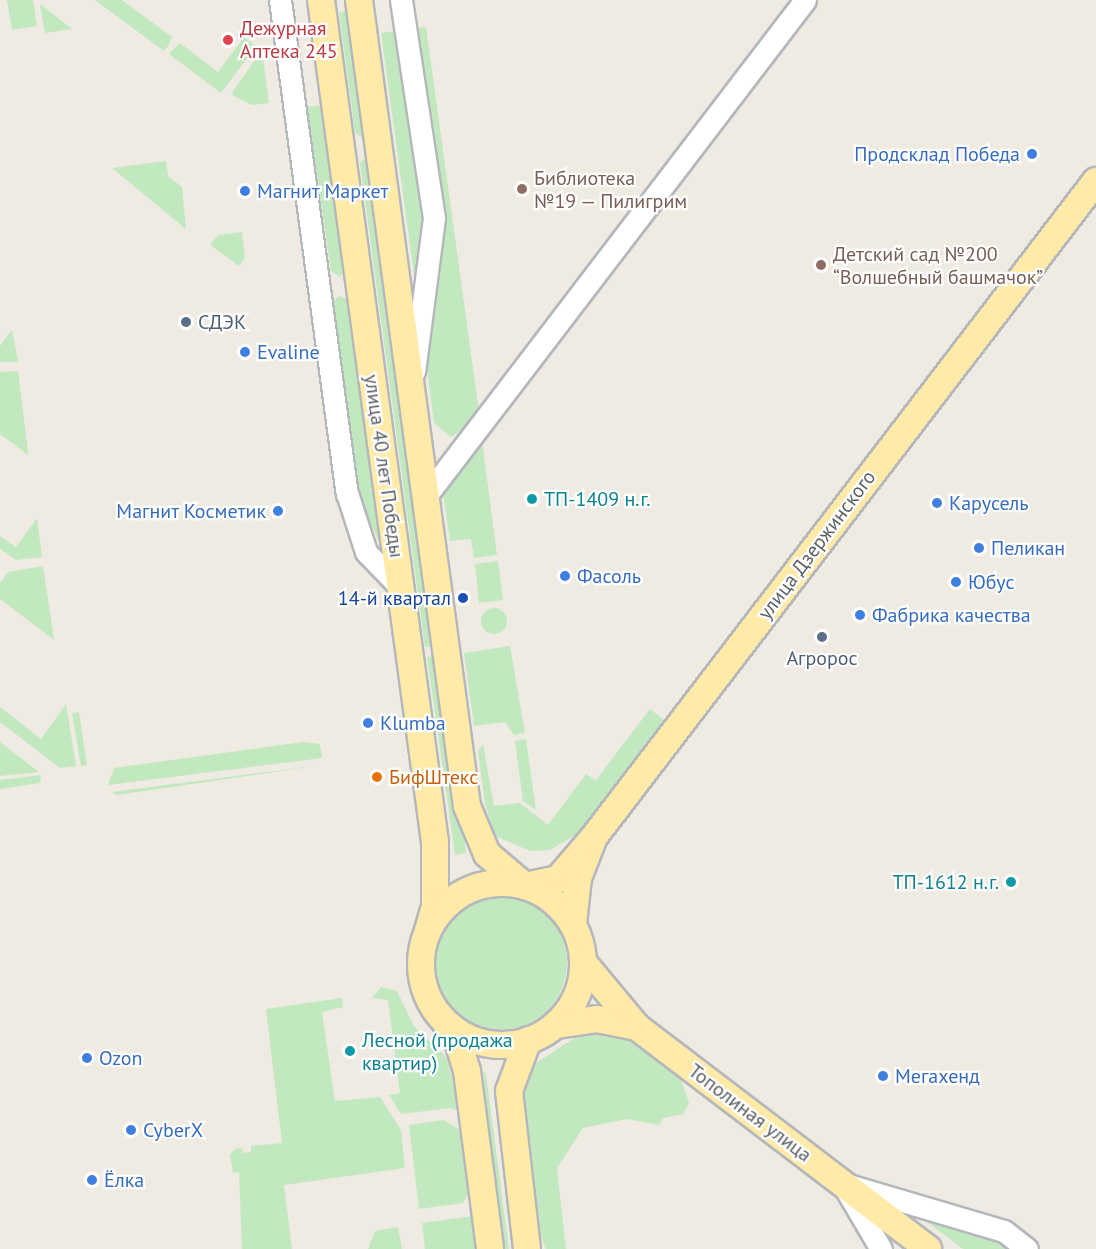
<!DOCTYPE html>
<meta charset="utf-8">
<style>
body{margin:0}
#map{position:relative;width:1096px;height:1249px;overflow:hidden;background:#efebe3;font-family:"PT Sans",sans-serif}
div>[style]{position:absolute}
.green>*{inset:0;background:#c1e8be}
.round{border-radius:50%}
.roads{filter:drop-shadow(2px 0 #b4b7bb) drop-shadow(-2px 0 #b4b7bb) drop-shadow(0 2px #b4b7bb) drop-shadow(0 -2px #b4b7bb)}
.minor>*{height:21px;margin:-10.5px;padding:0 10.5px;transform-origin:10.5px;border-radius:10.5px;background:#fff}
.major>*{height:26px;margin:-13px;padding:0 13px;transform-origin:13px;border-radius:13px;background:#ffeaa8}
.major>.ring{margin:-13px;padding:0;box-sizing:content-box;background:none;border:26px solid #ffeaa8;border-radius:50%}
.dots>*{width:16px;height:16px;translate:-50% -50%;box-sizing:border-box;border:3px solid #fff;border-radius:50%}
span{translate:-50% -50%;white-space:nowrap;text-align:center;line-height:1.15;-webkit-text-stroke:4.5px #fff;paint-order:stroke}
.health-label{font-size:20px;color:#be3a42}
.left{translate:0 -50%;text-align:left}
.shop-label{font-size:20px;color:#366cbe}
.right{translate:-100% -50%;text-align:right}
.education-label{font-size:20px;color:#785e54}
.service-label{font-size:20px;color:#4e5e75}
.street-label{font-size:20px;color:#5b6065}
.culture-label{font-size:20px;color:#0d838f}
.transit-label{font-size:20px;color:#164399}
.food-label{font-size:20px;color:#c56008}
</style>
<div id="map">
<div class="green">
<i style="clip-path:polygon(7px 0,33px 0,37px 26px,12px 30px)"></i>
<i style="clip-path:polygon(95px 0,122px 0,172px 37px,168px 46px,164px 51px)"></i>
<i style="clip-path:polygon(40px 4px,72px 29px,45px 33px)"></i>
<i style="clip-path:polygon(351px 10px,365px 137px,362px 138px,355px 132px,339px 12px)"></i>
<i style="clip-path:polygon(426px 27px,480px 419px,451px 437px,434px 423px,425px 352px,444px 220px,418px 28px)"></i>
<i style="clip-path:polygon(402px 30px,428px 220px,417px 296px,381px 33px)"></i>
<i style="clip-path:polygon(244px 37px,256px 46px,221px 93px,169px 54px,180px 43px,218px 72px)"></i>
<i style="clip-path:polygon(262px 50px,269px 103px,252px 105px,231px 94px)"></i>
<i style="clip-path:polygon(323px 105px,345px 271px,340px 277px,331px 271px,307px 107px)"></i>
<i style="clip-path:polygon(367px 156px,436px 646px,425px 647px,360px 163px)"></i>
<i style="clip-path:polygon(166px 161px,168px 176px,182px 187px,186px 229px,112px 168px)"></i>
<i style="clip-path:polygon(242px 232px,245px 258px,239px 266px,210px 245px,218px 235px)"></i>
<i style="clip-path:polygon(339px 296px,349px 300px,382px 549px,357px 491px,332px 303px)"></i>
<i style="clip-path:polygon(12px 330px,18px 362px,0 362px,0 346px)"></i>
<i style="clip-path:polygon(18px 371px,28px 452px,28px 455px,0 434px,0 372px)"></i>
<i style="clip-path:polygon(482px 441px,497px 555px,474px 558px,471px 539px,450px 541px,443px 493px)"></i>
<i style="clip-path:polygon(37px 518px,42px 557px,16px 560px,0 549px,0 536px,16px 547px)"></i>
<i style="clip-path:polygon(498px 561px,503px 600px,479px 603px,475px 564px)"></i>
<i style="clip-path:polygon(43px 566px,54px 640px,0 599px,0 583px,8px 572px)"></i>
<i class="round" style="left:481px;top:608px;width:26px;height:26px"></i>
<i style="clip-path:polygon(510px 646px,525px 733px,514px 735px,505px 722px,474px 726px,464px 653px)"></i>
<i style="clip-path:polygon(439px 656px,466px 853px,455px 855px,427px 657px)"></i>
<i style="clip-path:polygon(66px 704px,76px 766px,60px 768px,0 722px,0 707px,41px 739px)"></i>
<i style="clip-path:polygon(650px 709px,664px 720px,577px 834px,550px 850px,530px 851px,495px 836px,485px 803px,478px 751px,483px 744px,494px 806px,520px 803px,548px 825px,586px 774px,596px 780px)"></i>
<i style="clip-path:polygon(79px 712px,87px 765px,81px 766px,72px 713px)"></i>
<i style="clip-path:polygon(526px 739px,536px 810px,523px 801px,515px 741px)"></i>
<i style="clip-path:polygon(0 742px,39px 772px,0 776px)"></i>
<i style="clip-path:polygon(303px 742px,320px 744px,322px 758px,108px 785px,114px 768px)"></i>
<i style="clip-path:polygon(322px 765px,117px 795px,112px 792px)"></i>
<i style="clip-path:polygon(41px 775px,40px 783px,0 789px,0 780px)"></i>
<i class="round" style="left:433px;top:896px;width:134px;height:134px"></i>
<i style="clip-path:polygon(381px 987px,397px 991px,414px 1026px,446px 1057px,462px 1112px,451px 1108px,401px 1114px,389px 1095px,400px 1093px,388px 1000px,372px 998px)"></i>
<i style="clip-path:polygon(342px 998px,343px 1007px,322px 1012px,335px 1101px,380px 1097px,401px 1130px,405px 1168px,284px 1185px,292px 1249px,242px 1249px,239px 1172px,233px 1173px,230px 1155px,235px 1149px,242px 1148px,243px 1153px,251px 1152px,251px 1146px,282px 1143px,266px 1009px)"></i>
<i style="clip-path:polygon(599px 1031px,622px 1036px,681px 1079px,689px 1103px,683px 1114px,663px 1118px,659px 1125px,627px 1119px,583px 1128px,557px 1168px,566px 1249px,546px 1249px,530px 1210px,520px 1084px,533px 1065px,573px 1039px)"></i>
<i style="clip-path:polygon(483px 1071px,486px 1074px,509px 1249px,502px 1249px)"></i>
<i style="clip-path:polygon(444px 1120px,465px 1133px,471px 1189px,463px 1203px,419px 1209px,409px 1125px)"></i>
<i style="clip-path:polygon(913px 1211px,998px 1234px,1017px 1249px,963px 1249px)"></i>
<i style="clip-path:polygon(474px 1216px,478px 1249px,425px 1249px,422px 1223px)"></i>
<i style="clip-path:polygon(398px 1227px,402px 1249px,368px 1249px,375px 1231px)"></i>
</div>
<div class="roads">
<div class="minor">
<i style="left:280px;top:0;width:498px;rotate:82.3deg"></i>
<i style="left:347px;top:493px;width:62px;rotate:72.1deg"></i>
<i style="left:366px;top:552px;width:50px;rotate:45.8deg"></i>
<i style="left:401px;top:0;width:220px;rotate:81.4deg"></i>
<i style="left:434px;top:218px;width:155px;rotate:97.4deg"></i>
<i style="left:426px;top:496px;width:624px;rotate:-52.62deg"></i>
<i style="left:845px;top:1184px;width:166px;rotate:16.5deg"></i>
<i style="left:1004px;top:1231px;width:29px;rotate:38deg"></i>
<i style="left:845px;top:1188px;width:71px;rotate:59.5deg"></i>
</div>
<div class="major">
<i style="left:321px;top:0;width:850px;rotate:82.29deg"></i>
<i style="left:435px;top:842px;width:64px;rotate:90deg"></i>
<i style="left:435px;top:906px;width:26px;rotate:106deg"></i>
<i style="left:359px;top:0;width:813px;rotate:82.37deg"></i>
<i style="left:467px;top:806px;width:52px;rotate:67.4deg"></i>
<i style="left:487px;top:854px;width:50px;rotate:40.1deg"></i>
<i style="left:525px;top:886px;width:34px;rotate:-12deg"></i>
<i style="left:558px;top:879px;width:55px;rotate:-49.4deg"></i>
<i class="ring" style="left:421px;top:883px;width:136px;height:136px"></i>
<i style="left:573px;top:924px;width:46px;rotate:-83.8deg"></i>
<i style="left:578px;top:878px;width:44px;rotate:-68.7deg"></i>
<i style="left:594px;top:837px;width:826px;rotate:-52.58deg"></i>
<i style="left:583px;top:962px;width:85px;rotate:50.3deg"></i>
<i style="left:557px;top:1025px;width:40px;rotate:-8.5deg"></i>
<i style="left:597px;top:1019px;width:41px;rotate:11.3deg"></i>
<i style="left:637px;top:1027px;width:366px;rotate:37.3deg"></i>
<i style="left:455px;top:1032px;width:41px;rotate:72.9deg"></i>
<i style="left:467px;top:1071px;width:179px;rotate:82.6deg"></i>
<i style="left:527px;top:1249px;width:159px;rotate:-96.5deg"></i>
<i style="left:509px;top:1091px;width:54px;rotate:-69.6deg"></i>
</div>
</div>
<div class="dots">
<i style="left:228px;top:40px;background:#e0444e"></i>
<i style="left:1032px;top:154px;background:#3f7fe0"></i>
<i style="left:522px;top:189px;background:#8d6e63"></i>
<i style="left:245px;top:191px;background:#3f7fe0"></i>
<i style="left:821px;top:265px;background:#8d6e63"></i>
<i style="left:186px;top:322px;background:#5c6f8a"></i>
<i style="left:245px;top:352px;background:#3f7fe0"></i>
<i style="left:532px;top:499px;background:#0f9aa8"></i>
<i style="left:937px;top:503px;background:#3f7fe0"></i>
<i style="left:278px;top:511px;background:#3f7fe0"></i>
<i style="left:979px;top:548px;background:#3f7fe0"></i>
<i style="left:565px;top:576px;background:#3f7fe0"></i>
<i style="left:956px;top:582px;background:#3f7fe0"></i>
<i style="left:463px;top:598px;background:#1a4fb4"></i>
<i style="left:860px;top:615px;background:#3f7fe0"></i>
<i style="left:822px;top:637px;background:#5c6f8a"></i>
<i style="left:368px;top:723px;background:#3f7fe0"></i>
<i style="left:377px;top:777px;background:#e8710a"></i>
<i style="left:1011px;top:882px;background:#0f9aa8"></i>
<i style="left:350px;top:1051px;background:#0f9aa8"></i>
<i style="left:87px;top:1058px;background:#3f7fe0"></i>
<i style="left:883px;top:1076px;background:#3f7fe0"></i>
<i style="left:131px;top:1130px;background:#3f7fe0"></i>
<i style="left:92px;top:1180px;background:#3f7fe0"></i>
</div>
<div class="health-label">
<span class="left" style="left:240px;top:40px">Дежурная<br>Аптека 245</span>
</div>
<div class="shop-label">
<span class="right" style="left:1020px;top:154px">Продсклад Победа</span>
<span class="left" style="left:257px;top:191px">Магнит Маркет</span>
<span class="left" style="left:257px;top:352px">Evaline</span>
<span class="left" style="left:949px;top:503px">Карусель</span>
<span class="right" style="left:266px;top:511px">Магнит Косметик</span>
<span class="left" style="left:991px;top:548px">Пеликан</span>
<span class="left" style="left:577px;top:576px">Фасоль</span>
<span class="left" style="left:968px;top:582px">Юбус</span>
<span class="left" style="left:872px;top:615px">Фабрика качества</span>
<span class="left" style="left:380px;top:723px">Klumba</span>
<span class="left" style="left:99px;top:1058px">Ozon</span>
<span class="left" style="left:895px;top:1076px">Мегахенд</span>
<span class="left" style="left:143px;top:1130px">CyberX</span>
<span class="left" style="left:104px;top:1180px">Ёлка</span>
</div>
<div class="education-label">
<span class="left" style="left:534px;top:190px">Библиотека<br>№19 — Пилигрим</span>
<span class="left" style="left:833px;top:266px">Детский сад №200<br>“Волшебный башмачок”</span>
</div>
<div class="service-label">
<span class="left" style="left:198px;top:322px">СДЭК</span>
<span style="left:822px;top:658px">Агророс</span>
</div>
<div class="street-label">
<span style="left:384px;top:466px;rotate:82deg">улица 40 лет Победы</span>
<span style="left:817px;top:545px;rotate:-53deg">улица Дзержинского</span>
<span style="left:750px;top:1113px;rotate:37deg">Тополиная улица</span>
</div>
<div class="culture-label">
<span class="left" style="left:544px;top:499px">ТП-1409 н.г.</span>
<span class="right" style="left:999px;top:882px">ТП-1612 н.г.</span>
<span class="left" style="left:362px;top:1052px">Лесной (продажа<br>квартир)</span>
</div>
<div class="transit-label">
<span class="right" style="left:451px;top:598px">14-й квартал</span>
</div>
<div class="food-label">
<span class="left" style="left:389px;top:777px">БифШтекс</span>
</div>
</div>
